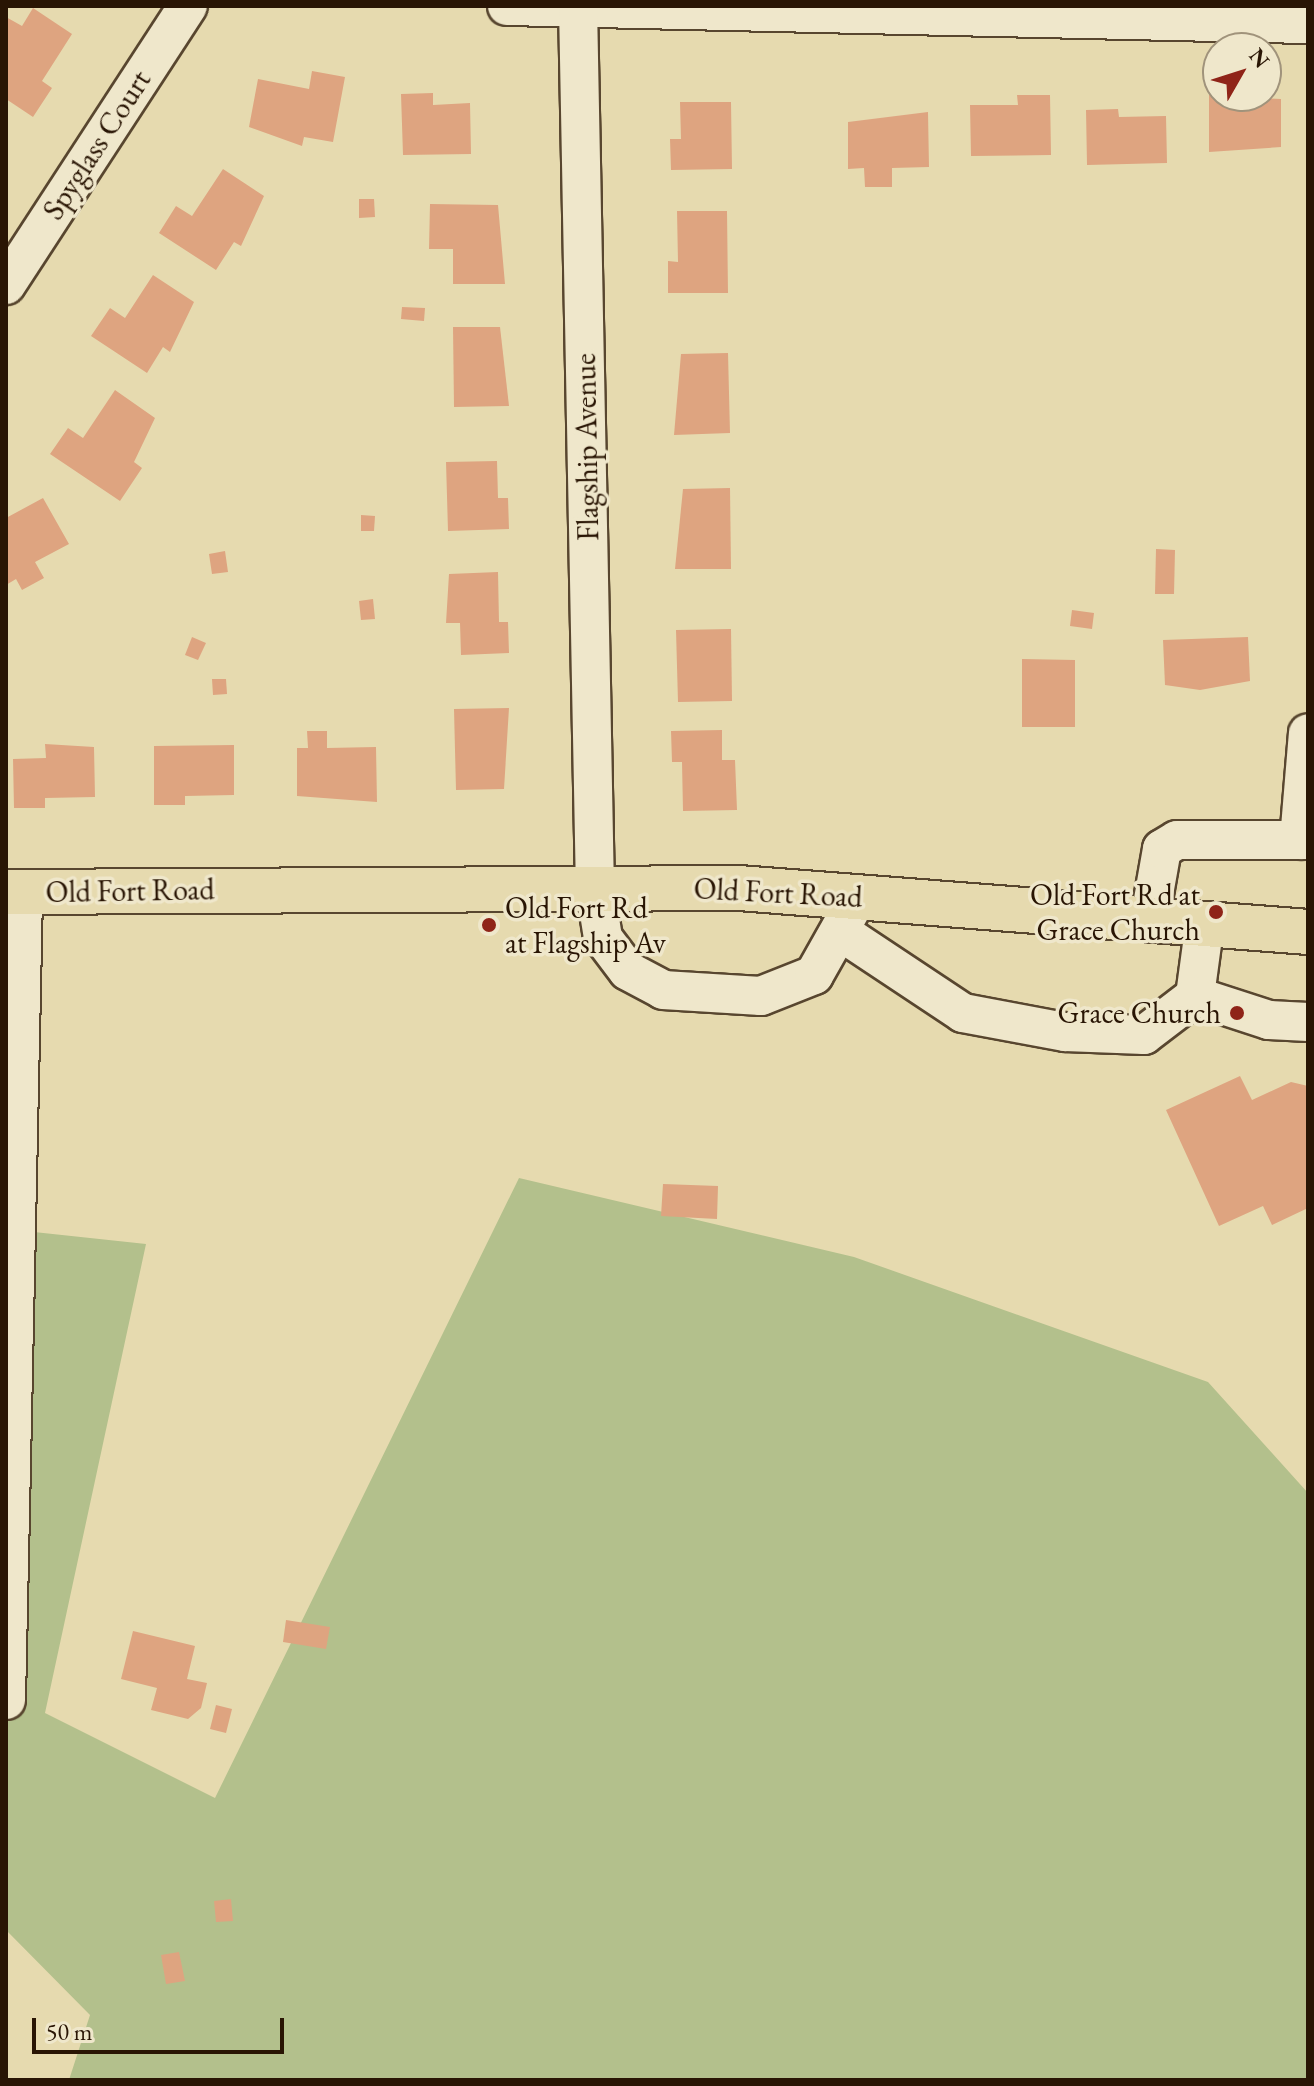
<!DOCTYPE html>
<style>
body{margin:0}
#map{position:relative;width:1314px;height:2086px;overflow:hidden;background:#e6daaf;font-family:"EB Garamond",serif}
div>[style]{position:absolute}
.green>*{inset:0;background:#b3c08c}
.building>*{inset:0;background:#dea480}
.roads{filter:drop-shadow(2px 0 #58462f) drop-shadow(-2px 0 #58462f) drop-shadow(0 2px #58462f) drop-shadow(0 -2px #58462f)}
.minor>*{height:38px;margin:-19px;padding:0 19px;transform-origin:19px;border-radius:19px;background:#efe7cb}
.major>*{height:44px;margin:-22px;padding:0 22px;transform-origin:22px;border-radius:22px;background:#e6daaf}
.dots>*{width:22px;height:22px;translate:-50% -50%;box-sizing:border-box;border:4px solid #efe7cb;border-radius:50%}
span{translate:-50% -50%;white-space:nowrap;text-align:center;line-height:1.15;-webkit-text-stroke:7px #efe7cb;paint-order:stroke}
.street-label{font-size:30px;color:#291504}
.poi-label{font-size:30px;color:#291504}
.right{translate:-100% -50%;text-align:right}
.left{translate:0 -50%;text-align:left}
.frame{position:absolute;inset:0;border:8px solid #291504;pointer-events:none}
.north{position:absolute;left:1202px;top:32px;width:80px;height:80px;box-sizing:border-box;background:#efe7cb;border:2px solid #a0937b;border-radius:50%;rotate:51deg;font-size:22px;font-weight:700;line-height:32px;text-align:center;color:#291504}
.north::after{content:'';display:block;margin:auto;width:28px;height:36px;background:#8f2418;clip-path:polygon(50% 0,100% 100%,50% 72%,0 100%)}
.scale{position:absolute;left:32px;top:2018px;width:252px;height:36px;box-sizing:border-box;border:4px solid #291504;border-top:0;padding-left:10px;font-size:24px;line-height:28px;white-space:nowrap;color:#291504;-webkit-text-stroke:6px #efe7cb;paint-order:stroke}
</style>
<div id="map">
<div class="green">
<i style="clip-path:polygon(519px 1178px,854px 1257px,1208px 1382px,1308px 1493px,1308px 2080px,69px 2080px,90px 2015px,6px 1930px,6px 1229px,146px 1244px,45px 1713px,215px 1798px)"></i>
</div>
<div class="building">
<i style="clip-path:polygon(33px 8px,72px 34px,42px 81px,52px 88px,33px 117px,6px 99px,6px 17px,22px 26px)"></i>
<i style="clip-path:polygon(312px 71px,345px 77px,333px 142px,304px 137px,302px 146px,249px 127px,258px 79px,309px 89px)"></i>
<i style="clip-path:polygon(1209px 88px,1218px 88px,1218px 96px,1281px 99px,1281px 147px,1209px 152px)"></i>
<i style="clip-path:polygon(433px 93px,433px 105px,470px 103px,471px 154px,403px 155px,401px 94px)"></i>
<i style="clip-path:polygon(1017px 95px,1050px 95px,1051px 155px,971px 156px,970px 105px,1018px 105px)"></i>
<i style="clip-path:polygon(680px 102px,731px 102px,732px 169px,671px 170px,670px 139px,681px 139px)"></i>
<i style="clip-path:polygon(1118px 109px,1119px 117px,1166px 116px,1167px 163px,1087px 165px,1086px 110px)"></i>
<i style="clip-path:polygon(928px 112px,929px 167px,892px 168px,892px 187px,865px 187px,864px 168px,848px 169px,848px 122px)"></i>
<i style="clip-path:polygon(223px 169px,264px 196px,241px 246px,234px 242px,216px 270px,159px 233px,176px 206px,192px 216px)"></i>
<i style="clip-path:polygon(359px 199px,374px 199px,375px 217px,359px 218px)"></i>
<i style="clip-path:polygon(430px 204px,498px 205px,505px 284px,453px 284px,453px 249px,429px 249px)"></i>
<i style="clip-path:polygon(677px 211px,727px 211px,728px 293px,668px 293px,668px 261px,678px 262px)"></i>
<i style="clip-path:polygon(153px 275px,194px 302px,170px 352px,163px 347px,147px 373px,91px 336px,110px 308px,125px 318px)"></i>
<i style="clip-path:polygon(402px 307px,425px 308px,424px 321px,401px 319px)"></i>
<i style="clip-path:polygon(453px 327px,500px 327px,509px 406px,454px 407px)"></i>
<i style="clip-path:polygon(728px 353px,730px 433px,674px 435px,681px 354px)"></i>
<i style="clip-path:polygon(115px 390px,155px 418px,134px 462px,142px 468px,120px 501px,50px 454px,68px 428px,83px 438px)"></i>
<i style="clip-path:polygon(497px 461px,498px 498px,508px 498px,509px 529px,448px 531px,446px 462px)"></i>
<i style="clip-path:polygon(730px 488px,731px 569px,675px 569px,683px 489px)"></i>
<i style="clip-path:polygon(43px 498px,69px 544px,35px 562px,44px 578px,22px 590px,16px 579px,6px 585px,6px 518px)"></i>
<i style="clip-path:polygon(361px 515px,375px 516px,374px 531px,361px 531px)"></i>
<i style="clip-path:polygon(1156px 549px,1175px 550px,1174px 594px,1155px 594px)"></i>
<i style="clip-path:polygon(225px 551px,228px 572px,212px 574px,209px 554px)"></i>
<i style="clip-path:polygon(498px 572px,499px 622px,508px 622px,509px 653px,461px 655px,460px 623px,446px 623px,449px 574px)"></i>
<i style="clip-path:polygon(373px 599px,375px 619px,361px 620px,359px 601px)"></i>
<i style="clip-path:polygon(1072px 610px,1094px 613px,1092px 629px,1070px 626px)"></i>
<i style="clip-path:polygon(731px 629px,732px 701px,678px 702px,676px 630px)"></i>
<i style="clip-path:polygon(192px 637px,206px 643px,198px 660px,185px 655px)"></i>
<i style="clip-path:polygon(1248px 637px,1250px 681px,1200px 690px,1165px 685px,1163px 640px)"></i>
<i style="clip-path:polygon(1022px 659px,1075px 660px,1075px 727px,1022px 727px)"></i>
<i style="clip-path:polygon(212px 679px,226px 679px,227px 694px,213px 695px)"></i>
<i style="clip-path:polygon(509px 708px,504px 789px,456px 790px,454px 709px)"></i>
<i style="clip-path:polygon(722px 730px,722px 760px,735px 760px,737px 810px,683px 811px,682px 762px,672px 762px,671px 731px)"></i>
<i style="clip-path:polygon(307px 731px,327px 731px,327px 748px,376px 747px,377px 802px,297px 796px,297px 748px,308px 748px)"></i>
<i style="clip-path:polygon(45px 744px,94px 747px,95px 797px,45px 798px,45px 808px,14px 808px,13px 759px,46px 758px)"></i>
<i style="clip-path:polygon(234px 745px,234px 795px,185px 796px,185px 805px,154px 805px,154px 746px)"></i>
<i style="clip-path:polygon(1240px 1076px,1252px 1100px,1291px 1082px,1308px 1086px,1308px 1208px,1272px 1225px,1263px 1206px,1219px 1226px,1166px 1110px)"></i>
<i style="clip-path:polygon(663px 1184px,718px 1186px,717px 1219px,661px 1216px)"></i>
<i style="clip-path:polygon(286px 1620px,330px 1627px,326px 1649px,283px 1642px)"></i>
<i style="clip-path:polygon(133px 1631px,195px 1646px,187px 1679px,207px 1683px,201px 1708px,188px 1719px,151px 1710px,157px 1688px,121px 1679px)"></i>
<i style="clip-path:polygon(216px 1705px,232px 1709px,226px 1733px,210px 1729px)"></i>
<i style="clip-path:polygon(231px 1899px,233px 1921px,216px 1922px,214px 1901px)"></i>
<i style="clip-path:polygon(179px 1952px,185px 1981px,166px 1984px,161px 1955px)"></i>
</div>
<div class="roads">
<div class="minor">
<i style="left:507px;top:6px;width:801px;rotate:1.29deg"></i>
<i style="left:578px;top:6px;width:882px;rotate:88.9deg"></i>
<i style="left:595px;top:888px;width:51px;rotate:80.9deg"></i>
<i style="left:603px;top:938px;width:41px;rotate:52.9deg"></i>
<i style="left:628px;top:971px;width:40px;rotate:28deg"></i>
<i style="left:663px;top:990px;width:98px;rotate:3.5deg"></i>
<i style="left:761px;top:996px;width:57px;rotate:-21.6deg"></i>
<i style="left:814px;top:975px;width:90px;rotate:-60.6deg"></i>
<i style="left:6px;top:285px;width:333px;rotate:-56.9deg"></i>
<i style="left:1299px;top:840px;width:107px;rotate:-85.2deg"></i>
<i style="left:1150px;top:917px;width:69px;rotate:-80deg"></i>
<i style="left:1162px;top:849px;width:17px;rotate:-31deg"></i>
<i style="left:1177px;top:840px;width:131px"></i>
<i style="left:1205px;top:922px;width:75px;rotate:97.7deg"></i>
<i style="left:1195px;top:996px;width:78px;rotate:18deg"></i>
<i style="left:1269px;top:1020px;width:39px;rotate:3deg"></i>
<i style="left:841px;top:932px;width:146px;rotate:33.6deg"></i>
<i style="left:963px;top:1013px;width:104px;rotate:10.6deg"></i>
<i style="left:1065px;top:1032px;width:79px;rotate:2.2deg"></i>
<i style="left:1144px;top:1035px;width:64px;rotate:-37.4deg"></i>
<i style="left:6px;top:1700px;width:808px;rotate:-88.79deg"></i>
</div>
<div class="major">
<i style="left:6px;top:892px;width:733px;rotate:-0.31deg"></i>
<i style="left:739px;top:888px;width:571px;rotate:4.42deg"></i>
</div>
</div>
<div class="dots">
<i style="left:1216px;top:912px;background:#8f2418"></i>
<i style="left:489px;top:925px;background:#8f2418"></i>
<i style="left:1237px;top:1013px;background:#8f2418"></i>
</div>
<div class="street-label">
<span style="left:97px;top:145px;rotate:-57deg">Spyglass Court</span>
<span style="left:587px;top:447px;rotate:-91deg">Flagship Avenue</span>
<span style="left:130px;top:891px;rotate:-1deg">Old Fort Road</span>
<span style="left:778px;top:893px;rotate:3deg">Old Fort Road</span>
</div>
<div class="poi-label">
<span class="right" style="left:1200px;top:912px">Old Fort Rd at<br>Grace Church</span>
<span class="left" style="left:505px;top:925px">Old Fort Rd<br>at Flagship Av</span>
<span class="right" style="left:1221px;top:1013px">Grace Church</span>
</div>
<div class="frame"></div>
<div class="north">N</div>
<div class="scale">50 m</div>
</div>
